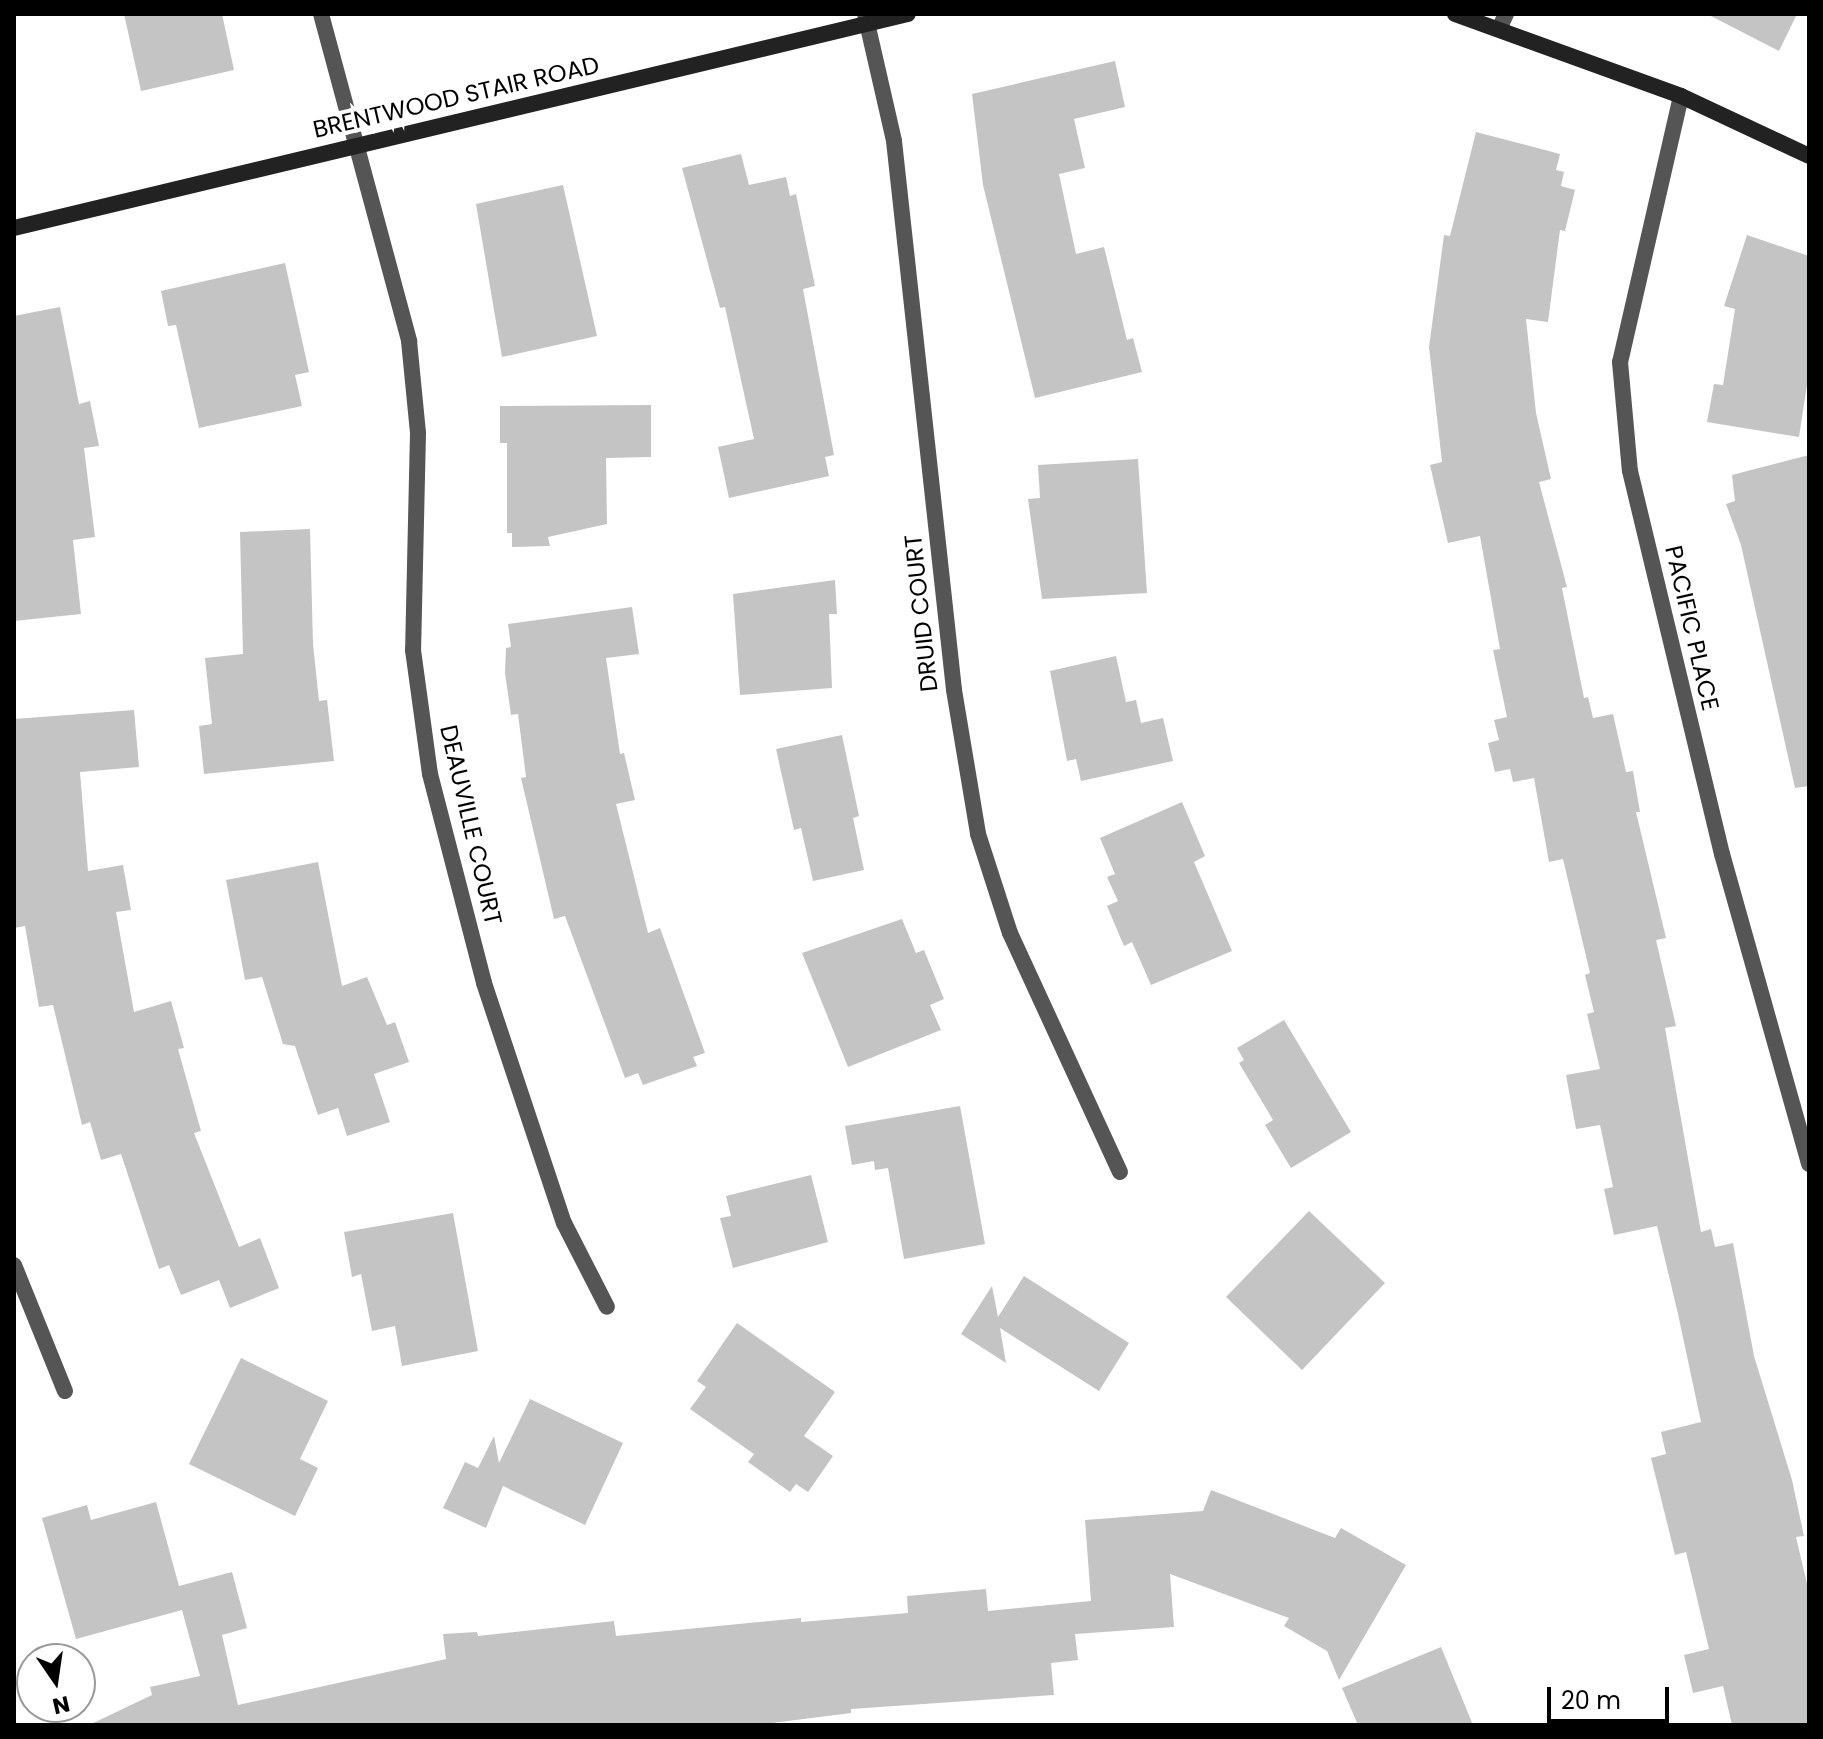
<!DOCTYPE html>
<style>
body{margin:0}
#map{position:relative;width:1823px;height:1739px;overflow:hidden;background:#fff;font-family:Poppins,sans-serif}
div>[style]{position:absolute}
[style*='--x']{left:calc(var(--x)*1px);top:calc(var(--y)*1px);width:calc(var(--w)*1px);rotate:calc(var(--a)*1deg)}
.building>*{inset:0;background:#c4c4c4}
.street>*{height:16px;margin:-8px;padding:0 8px;transform-origin:8px;border-radius:8px;background:#555}
.secondary>*{height:16px;margin:-8px;padding:0 8px;transform-origin:8px;border-radius:8px;background:#222}
span{translate:-50% -50%;white-space:nowrap;text-align:center;line-height:1.15;-webkit-text-stroke:8px #fff;paint-order:stroke}
.street-label{font-size:24px;color:#000}
.frame{position:absolute;inset:0;border:16px solid #000;pointer-events:none}
.north{position:absolute;left:16px;top:1643px;width:80px;height:80px;box-sizing:border-box;background:#fff;border:2px solid #999;border-radius:50%;rotate:167deg;font-size:22px;font-weight:700;line-height:32px;text-align:center;color:#000}
.north::after{content:'';display:block;margin:auto;width:28px;height:36px;background:#000;clip-path:polygon(50% 0,100% 100%,50% 72%,0 100%)}
.scale{position:absolute;left:1547px;top:1687px;width:122px;height:36px;box-sizing:border-box;border:4px solid #000;border-top:0;padding-left:10px;font-size:24px;line-height:28px;white-space:nowrap;color:#000;-webkit-text-stroke:6px #fff;paint-order:stroke}
</style>
<div id="map">
<div class="building">
<i style="clip-path:polygon(124px 14px,222px 14px,234px 70px,141px 91px)"></i>
<i style="clip-path:polygon(1707px 14px,1797px 14px,1779px 51px)"></i>
<i style="clip-path:polygon(1115px 61px,1125px 107px,1074px 119px,1085px 168px,1059px 174px,1076px 254px,1104px 247px,1127px 340px,1133px 338px,1142px 372px,1035px 398px,983px 185px,972px 94px)"></i>
<i style="clip-path:polygon(1476px 132px,1560px 154px,1556px 170px,1564px 172px,1561px 186px,1575px 190px,1565px 231px,1560px 230px,1548px 322px,1526px 319px,1536px 413px,1551px 479px,1539px 482px,1567px 587px,1562px 588px,1584px 698px,1588px 697px,1593px 718px,1613px 714px,1626px 772px,1633px 771px,1640px 812px,1636px 812px,1666px 938px,1656px 940px,1676px 1026px,1665px 1028px,1701px 1232px,1711px 1229px,1715px 1247px,1733px 1243px,1754px 1356px,1792px 1480px,1804px 1536px,1796px 1537px,1809px 1592px,1809px 1725px,1732px 1725px,1723px 1686px,1693px 1693px,1684px 1655px,1709px 1649px,1686px 1552px,1675px 1555px,1651px 1458px,1666px 1454px,1661px 1432px,1701px 1422px,1678px 1314px,1657px 1226px,1614px 1235px,1604px 1189px,1613px 1187px,1600px 1125px,1576px 1129px,1566px 1075px,1600px 1069px,1587px 1014px,1594px 1012px,1585px 975px,1590px 973px,1563px 859px,1549px 862px,1534px 778px,1513px 782px,1510px 769px,1495px 772px,1488px 743px,1499px 740px,1494px 720px,1507px 717px,1493px 650px,1500px 649px,1480px 536px,1448px 543px,1430px 465px,1442px 462px,1429px 347px,1444px 235px,1450px 236px)"></i>
<i style="clip-path:polygon(741px 154px,749px 185px,786px 177px,790px 196px,796px 194px,815px 286px,803px 289px,834px 455px,825px 457px,829px 476px,729px 498px,718px 447px,754px 439px,725px 307px,720px 308px,682px 168px)"></i>
<i style="clip-path:polygon(563px 185px,597px 336px,502px 357px,476px 204px)"></i>
<i style="clip-path:polygon(1747px 235px,1809px 256px,1809px 372px,1799px 437px,1707px 422px,1714px 384px,1723px 385px,1735px 309px,1724px 306px)"></i>
<i style="clip-path:polygon(285px 263px,309px 372px,295px 375px,302px 406px,199px 428px,176px 325px,168px 326px,161px 291px)"></i>
<i style="clip-path:polygon(60px 307px,79px 404px,90px 401px,99px 446px,84px 448px,95px 537px,73px 540px,81px 614px,14px 621px,14px 316px)"></i>
<i style="clip-path:polygon(651px 405px,651px 457px,606px 458px,607px 524px,548px 537px,550px 546px,512px 547px,512px 533px,507px 533px,507px 443px,500px 443px,500px 406px)"></i>
<i style="clip-path:polygon(1809px 455px,1809px 786px,1795px 788px,1741px 545px,1726px 504px,1735px 501px,1732px 475px)"></i>
<i style="clip-path:polygon(1138px 459px,1147px 593px,1042px 599px,1028px 499px,1040px 498px,1038px 465px)"></i>
<i style="clip-path:polygon(310px 529px,313px 644px,319px 701px,327px 700px,334px 761px,204px 774px,199px 726px,212px 724px,205px 658px,243px 654px,240px 532px)"></i>
<i style="clip-path:polygon(835px 580px,837px 614px,829px 614px,832px 688px,740px 695px,733px 594px)"></i>
<i style="clip-path:polygon(632px 607px,639px 654px,606px 658px,620px 754px,624px 753px,635px 800px,616px 804px,648px 933px,660px 928px,705px 1053px,693px 1057px,697px 1066px,643px 1085px,638px 1073px,625px 1078px,565px 916px,554px 919px,521px 778px,526px 777px,518px 714px,511px 715px,505px 673px,506px 648px,511px 647px,508px 624px)"></i>
<i style="clip-path:polygon(1116px 656px,1126px 702px,1136px 700px,1141px 723px,1163px 718px,1173px 761px,1081px 781px,1076px 759px,1067px 761px,1050px 671px)"></i>
<i style="clip-path:polygon(134px 710px,139px 767px,80px 772px,88px 871px,123px 865px,131px 910px,116px 912px,134px 1012px,171px 1001px,184px 1048px,178px 1049px,201px 1131px,194px 1133px,239px 1247px,260px 1238px,279px 1288px,230px 1308px,219px 1280px,181px 1295px,169px 1265px,159px 1269px,121px 1154px,101px 1160px,90px 1122px,82px 1125px,53px 1005px,39px 1007px,25px 926px,14px 928px,14px 719px)"></i>
<i style="clip-path:polygon(842px 735px,859px 816px,853px 818px,864px 870px,813px 881px,801px 828px,794px 830px,776px 749px)"></i>
<i style="clip-path:polygon(1182px 802px,1205px 856px,1194px 862px,1232px 951px,1151px 985px,1132px 942px,1124px 946px,1107px 906px,1118px 901px,1107px 877px,1115px 874px,1100px 838px)"></i>
<i style="clip-path:polygon(318px 862px,342px 986px,367px 977px,387px 1025px,395px 1022px,409px 1062px,374px 1074px,390px 1122px,347px 1136px,338px 1108px,318px 1115px,295px 1046px,283px 1044px,262px 977px,245px 980px,226px 880px)"></i>
<i style="clip-path:polygon(902px 919px,916px 953px,924px 950px,944px 999px,930px 1005px,941px 1030px,848px 1067px,802px 953px)"></i>
<i style="clip-path:polygon(1284px 1020px,1351px 1132px,1291px 1168px,1265px 1125px,1273px 1120px,1239px 1063px,1244px 1060px,1237px 1048px)"></i>
<i style="clip-path:polygon(960px 1106px,985px 1244px,904px 1259px,888px 1168px,875px 1170px,874px 1161px,852px 1165px,845px 1126px)"></i>
<i style="clip-path:polygon(811px 1175px,828px 1242px,733px 1268px,720px 1218px,731px 1216px,726px 1196px)"></i>
<i style="clip-path:polygon(1309px 1211px,1385px 1283px,1302px 1370px,1226px 1297px)"></i>
<i style="clip-path:polygon(453px 1213px,478px 1351px,402px 1366px,395px 1326px,372px 1331px,361px 1274px,352px 1277px,344px 1232px)"></i>
<i style="clip-path:polygon(1024px 1276px,1129px 1343px,1099px 1391px,1000px 1328px,1006px 1363px,961px 1334px,992px 1286px,998px 1317px)"></i>
<i style="clip-path:polygon(737px 1323px,835px 1392px,804px 1436px,833px 1456px,808px 1492px,796px 1484px,790px 1492px,748px 1462px,754px 1454px,690px 1409px,706px 1387px,697px 1381px)"></i>
<i style="clip-path:polygon(241px 1358px,328px 1401px,300px 1459px,318px 1468px,295px 1516px,189px 1464px)"></i>
<i style="clip-path:polygon(530px 1399px,623px 1443px,585px 1525px,503px 1486px,486px 1528px,443px 1508px,465px 1462px,478px 1468px,494px 1436px,499px 1463px)"></i>
<i style="clip-path:polygon(1211px 1490px,1335px 1538px,1341px 1528px,1406px 1565px,1339px 1680px,1327px 1651px,1284px 1626px,1289px 1618px,1170px 1574px,1174px 1627px,1075px 1634px,1078px 1660px,1051px 1663px,1054px 1695px,851px 1709px,851px 1713px,756px 1725px,89px 1725px,152px 1695px,150px 1687px,200px 1676px,182px 1610px,76px 1639px,42px 1518px,87px 1505px,91px 1520px,156px 1502px,179px 1586px,232px 1572px,247px 1628px,222px 1635px,238px 1705px,446px 1659px,443px 1634px,477px 1632px,478px 1636px,614px 1621px,616px 1636px,801px 1618px,801px 1622px,908px 1613px,907px 1596px,986px 1589px,988px 1611px,1091px 1601px,1085px 1520px,1203px 1511px)"></i>
<i style="clip-path:polygon(1441px 1647px,1473px 1725px,1358px 1725px,1342px 1688px)"></i>
</div>
<div class="street">
<i style="--x:321;--y:14;--w:339;--a:74.9"></i>
<i style="--x:409;--y:341;--w:92;--a:84.4"></i>
<i style="--x:418;--y:433;--w:217;--a:91.3"></i>
<i style="--x:413;--y:650;--w:125;--a:82.2"></i>
<i style="--x:430;--y:774;--w:216;--a:75.5"></i>
<i style="--x:484;--y:983;--w:253;--a:71.6"></i>
<i style="--x:564;--y:1223;--w:94;--a:62.9"></i>
<i style="--x:865;--y:14;--w:130;--a:77.1"></i>
<i style="--x:894;--y:141;--w:552;--a:83.76"></i>
<i style="--x:954;--y:690;--w:146;--a:80.5"></i>
<i style="--x:978;--y:834;--w:104;--a:72.1"></i>
<i style="--x:1010;--y:933;--w:263;--a:65.3"></i>
<i style="--x:1499;--y:29;--w:17;--a:-65"></i>
<i style="--x:1681;--y:96;--w:273;--a:102.9"></i>
<i style="--x:1620;--y:362;--w:109;--a:84.8"></i>
<i style="--x:1630;--y:471;--w:394;--a:76.5"></i>
<i style="--x:1722;--y:854;--w:322;--a:74.3"></i>
<i style="--x:14;--y:1265;--w:136;--a:68"></i>
</div>
<div class="secondary">
<i style="--x:1455;--y:14;--w:240;--a:19.9"></i>
<i style="--x:1681;--y:96;--w:141;--a:25.1"></i>
<i style="--x:14;--y:228;--w:919;--a:-13.46"></i>
</div>
<div class="street-label">
<span style="left:456px;top:97px;rotate:-13deg">BRENTWOOD STAIR ROAD</span>
<span style="left:921px;top:613px;rotate:-96deg">DRUID COURT</span>
<span style="left:1692px;top:628px;rotate:77deg">PACIFIC PLACE</span>
<span style="left:471px;top:825px;rotate:77deg">DEAUVILLE COURT</span>
</div>
<div class="frame"></div>
<div class="north">N</div>
<div class="scale">20 m</div>
</div>
